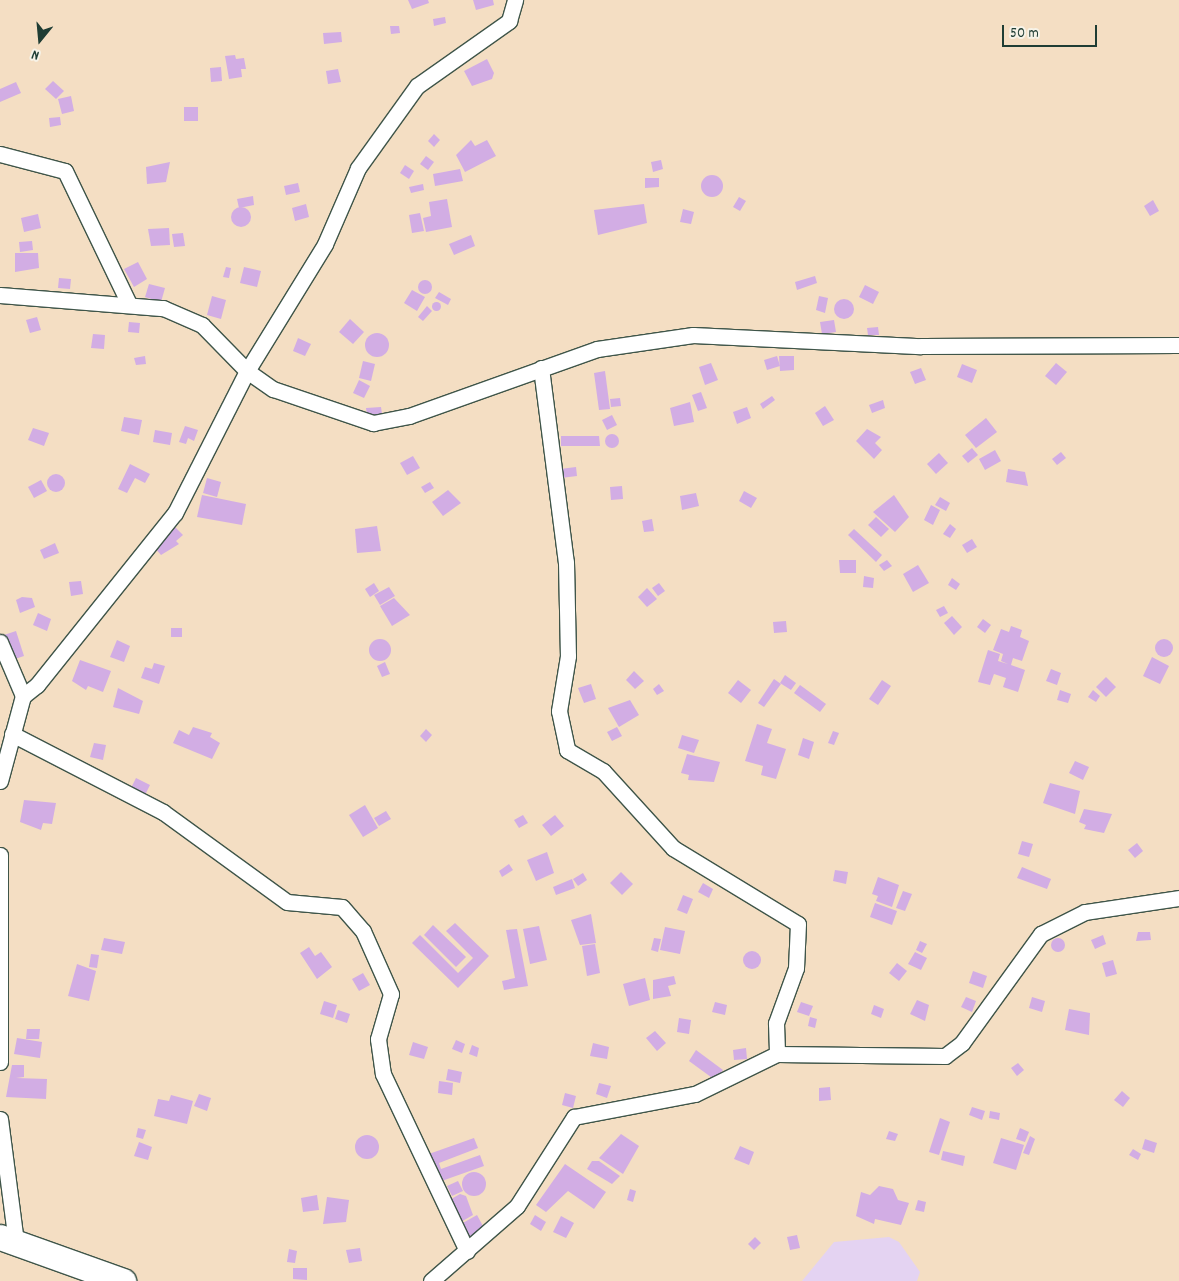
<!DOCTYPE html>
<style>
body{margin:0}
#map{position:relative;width:1179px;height:1281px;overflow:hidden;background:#f4dec3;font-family:Dekko,sans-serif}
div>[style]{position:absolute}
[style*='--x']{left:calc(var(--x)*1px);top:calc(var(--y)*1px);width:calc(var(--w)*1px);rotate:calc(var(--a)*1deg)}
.built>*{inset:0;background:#e4d3f2}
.building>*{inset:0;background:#d2ade4}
.round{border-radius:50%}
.roads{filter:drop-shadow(1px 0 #3f5549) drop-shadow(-1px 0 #3f5549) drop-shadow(0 1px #3f5549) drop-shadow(0 -1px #3f5549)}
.minor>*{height:15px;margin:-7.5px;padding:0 7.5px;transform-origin:7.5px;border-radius:7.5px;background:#fff}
.trunk>*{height:25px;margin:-12.5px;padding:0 12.5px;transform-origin:12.5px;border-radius:12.5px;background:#fff}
span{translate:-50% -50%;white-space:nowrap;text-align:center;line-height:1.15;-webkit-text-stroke:4.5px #f7f3e8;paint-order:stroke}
.north{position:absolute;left:15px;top:15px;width:50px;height:50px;-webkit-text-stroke:4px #f7f3e8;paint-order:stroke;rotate:197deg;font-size:14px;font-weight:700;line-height:20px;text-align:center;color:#1f3d34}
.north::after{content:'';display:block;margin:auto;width:18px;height:22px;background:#1f3d34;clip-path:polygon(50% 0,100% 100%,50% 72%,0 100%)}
.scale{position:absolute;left:1002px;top:25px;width:95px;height:22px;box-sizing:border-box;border:2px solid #1f3d34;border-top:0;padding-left:6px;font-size:15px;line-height:18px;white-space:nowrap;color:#1f3d34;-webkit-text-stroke:4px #f7f3e8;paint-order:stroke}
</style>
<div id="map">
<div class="built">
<i style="clip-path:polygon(889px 1237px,899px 1242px,920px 1272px,917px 1281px,802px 1281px,834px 1242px)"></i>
</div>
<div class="building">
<i style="clip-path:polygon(408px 0,428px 0,429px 3px,412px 9px)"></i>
<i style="clip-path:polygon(473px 0,493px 0,494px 5px,476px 10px)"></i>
<i style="clip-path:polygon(445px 17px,446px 23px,434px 26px,433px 19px)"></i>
<i style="clip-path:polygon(390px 26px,399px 26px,400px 33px,391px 34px)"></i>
<i style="clip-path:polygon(341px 32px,342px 42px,324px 44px,323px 33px)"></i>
<i style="clip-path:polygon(235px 55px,236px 59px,244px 58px,246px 69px,241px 69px,242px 77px,229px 79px,225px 56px)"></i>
<i style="clip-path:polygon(487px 59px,494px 73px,492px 79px,472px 86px,464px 71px)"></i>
<i style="clip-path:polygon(221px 67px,222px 81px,211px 82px,210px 68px)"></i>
<i style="clip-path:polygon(338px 69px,341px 82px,328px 84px,326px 71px)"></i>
<i style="clip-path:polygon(53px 81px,64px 91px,56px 99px,45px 89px)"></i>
<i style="clip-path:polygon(16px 82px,21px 93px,0 102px,0 89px)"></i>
<i style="clip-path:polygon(71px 96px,74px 111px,62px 114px,58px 99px)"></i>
<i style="clip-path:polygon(184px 107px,198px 107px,198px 121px,184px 121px)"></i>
<i style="clip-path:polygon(60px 117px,61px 125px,50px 127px,49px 118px)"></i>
<i style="clip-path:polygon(434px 134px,440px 140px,434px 147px,428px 141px)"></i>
<i style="clip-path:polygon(471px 140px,475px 146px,487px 140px,496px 156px,465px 172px,456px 155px)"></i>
<i style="clip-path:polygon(426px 156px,434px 162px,428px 170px,420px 164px)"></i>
<i style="clip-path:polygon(661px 160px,663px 169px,653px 172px,651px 162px)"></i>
<i style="clip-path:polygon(170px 162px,166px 182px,147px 184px,146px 167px)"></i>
<i style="clip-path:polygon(405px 165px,414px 171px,409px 179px,400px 173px)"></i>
<i style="clip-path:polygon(460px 169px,463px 181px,435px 186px,433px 174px)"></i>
<i class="round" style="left:701px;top:175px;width:22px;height:22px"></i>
<i style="clip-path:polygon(645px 178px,659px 178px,659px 187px,645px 188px)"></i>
<i style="clip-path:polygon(298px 183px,300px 192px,286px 195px,284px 186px)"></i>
<i style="clip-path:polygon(423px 184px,424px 190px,411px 193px,409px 187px)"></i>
<i style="clip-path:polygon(253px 196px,254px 205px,239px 208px,237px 199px)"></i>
<i style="clip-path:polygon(739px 197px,746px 201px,740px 211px,733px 207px)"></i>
<i style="clip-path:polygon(447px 199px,452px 227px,426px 232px,423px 218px,431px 216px,429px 202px)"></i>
<i style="clip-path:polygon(1153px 200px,1159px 211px,1150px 216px,1144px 206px)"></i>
<i style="clip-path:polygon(306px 204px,309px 217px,295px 221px,292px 208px)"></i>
<i style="clip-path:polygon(644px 204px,647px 223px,598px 235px,594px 210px)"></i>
<i class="round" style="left:231px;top:207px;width:20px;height:20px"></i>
<i style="clip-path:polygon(683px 209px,694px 212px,691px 224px,680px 222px)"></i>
<i style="clip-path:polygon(420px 213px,424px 231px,412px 233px,409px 215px)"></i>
<i style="clip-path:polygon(38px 214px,41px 228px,24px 232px,21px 218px)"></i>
<i style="clip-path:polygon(169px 228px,170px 245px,151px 246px,148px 229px)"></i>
<i style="clip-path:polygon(183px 233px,185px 246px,174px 247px,172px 234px)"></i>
<i style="clip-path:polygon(471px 235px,475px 246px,454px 255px,449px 244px)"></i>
<i style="clip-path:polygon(32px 241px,33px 250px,20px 252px,19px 242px)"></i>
<i style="clip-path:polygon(15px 253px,38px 253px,39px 268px,15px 272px)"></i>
<i style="clip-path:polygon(138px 262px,147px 279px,134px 287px,124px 269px)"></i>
<i style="clip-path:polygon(226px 267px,231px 268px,229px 278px,223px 277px)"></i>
<i style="clip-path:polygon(244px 267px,261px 271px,257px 287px,240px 283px)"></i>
<i style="clip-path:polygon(815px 276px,817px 283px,797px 290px,795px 282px)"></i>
<i style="clip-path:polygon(59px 278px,71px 279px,70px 289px,58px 288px)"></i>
<i class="round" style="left:418px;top:280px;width:14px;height:14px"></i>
<i style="clip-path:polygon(149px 284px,165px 288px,161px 302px,145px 297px)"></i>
<i style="clip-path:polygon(865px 285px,879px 292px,873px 304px,859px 297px)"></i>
<i style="clip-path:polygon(412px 290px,425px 297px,417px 311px,404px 303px)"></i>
<i style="clip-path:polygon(439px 292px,451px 299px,448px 305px,435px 298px)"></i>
<i style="clip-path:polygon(212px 296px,226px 300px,221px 319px,207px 315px)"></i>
<i style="clip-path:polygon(819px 296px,828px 298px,825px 313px,816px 310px)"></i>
<i class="round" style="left:834px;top:299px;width:20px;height:20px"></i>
<i class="round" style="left:431.5px;top:301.5px;width:9px;height:9px"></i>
<i style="clip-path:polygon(427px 306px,432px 311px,423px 321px,418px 317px)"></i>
<i style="clip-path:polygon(37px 317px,41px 330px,30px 333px,26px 320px)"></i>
<i style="clip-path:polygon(350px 319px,364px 332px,353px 344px,339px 332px)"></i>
<i style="clip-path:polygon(834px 320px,836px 332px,822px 334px,820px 322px)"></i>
<i style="clip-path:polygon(129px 322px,140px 323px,139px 333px,128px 332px)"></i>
<i style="clip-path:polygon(878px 327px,879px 335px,868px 335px,867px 328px)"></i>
<i class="round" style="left:365px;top:333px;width:24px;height:24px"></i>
<i style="clip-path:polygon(93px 334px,105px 335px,104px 349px,91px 348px)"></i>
<i style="clip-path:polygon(298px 338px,311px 344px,305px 356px,293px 351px)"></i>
<i style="clip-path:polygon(145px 356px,146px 364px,136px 365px,134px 358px)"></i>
<i style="clip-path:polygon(777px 356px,780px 366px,767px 370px,764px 360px)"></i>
<i style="clip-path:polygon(779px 356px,794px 356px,794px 370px,780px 371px)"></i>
<i style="clip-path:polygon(363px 361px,375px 364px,371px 381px,359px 378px)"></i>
<i style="clip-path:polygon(711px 363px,718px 380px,705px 385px,699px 367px)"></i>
<i style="clip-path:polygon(1056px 363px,1067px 372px,1056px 385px,1045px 376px)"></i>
<i style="clip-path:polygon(962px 364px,977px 370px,972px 383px,957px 377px)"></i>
<i style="clip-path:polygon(921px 368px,926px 380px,915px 384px,910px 372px)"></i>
<i style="clip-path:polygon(605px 371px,610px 409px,599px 410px,594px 373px)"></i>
<i style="clip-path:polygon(359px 380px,370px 386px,364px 398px,353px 393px)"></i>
<i style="clip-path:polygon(701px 392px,707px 408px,698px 411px,692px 395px)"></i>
<i style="clip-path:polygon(772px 396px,775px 400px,763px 409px,760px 404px)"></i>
<i style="clip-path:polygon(620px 398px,621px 406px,611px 407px,610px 399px)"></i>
<i style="clip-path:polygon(883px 400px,885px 408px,872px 413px,869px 405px)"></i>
<i style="clip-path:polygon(690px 402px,694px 422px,674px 426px,670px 408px)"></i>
<i style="clip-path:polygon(825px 406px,834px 420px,823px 426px,815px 413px)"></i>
<i style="clip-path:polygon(381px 407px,382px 414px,367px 415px,366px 408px)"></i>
<i style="clip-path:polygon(747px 407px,751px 418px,737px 424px,733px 412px)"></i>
<i style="clip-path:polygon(612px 415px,617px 425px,607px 430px,602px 420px)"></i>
<i style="clip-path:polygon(124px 417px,142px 420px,139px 435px,121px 431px)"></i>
<i style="clip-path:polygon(986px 418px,997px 432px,976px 448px,965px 435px)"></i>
<i style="clip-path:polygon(185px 426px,198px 430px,194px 441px,188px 438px,186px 444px,179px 442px)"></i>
<i style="clip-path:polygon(33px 428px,49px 433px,44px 446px,28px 440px)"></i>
<i style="clip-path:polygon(867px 429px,881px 437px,875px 443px,882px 450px,874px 459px,856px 441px)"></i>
<i style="clip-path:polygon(155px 430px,172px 433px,170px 445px,153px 442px)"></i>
<i class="round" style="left:605px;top:434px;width:14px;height:14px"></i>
<i style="clip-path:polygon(561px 436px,599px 436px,600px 446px,561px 446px)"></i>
<i style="clip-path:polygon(972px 448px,978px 455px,968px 463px,962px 456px)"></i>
<i style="clip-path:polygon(995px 450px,1001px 461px,985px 470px,979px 459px)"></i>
<i style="clip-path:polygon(1061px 452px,1066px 458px,1057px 465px,1052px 459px)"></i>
<i style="clip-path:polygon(939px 453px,948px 463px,936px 474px,927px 464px)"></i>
<i style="clip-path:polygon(413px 456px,420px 468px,407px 475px,400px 463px)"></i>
<i style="clip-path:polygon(130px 464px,150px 474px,145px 483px,135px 478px,127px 493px,118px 489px)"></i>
<i style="clip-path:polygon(576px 467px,577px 476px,561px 478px,560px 469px)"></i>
<i style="clip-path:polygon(1008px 469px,1025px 472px,1028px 486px,1006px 482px)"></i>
<i class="round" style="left:47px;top:474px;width:18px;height:18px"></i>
<i style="clip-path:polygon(207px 478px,221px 482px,217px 497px,203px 493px)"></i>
<i style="clip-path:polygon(41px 480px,47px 491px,34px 498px,28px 487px)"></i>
<i style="clip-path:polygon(430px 482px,434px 488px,425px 493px,421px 487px)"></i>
<i style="clip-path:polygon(622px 486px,623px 499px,611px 500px,610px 487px)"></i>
<i style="clip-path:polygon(448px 490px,461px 503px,443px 516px,432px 502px)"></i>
<i style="clip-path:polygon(744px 491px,757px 498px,751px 508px,739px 501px)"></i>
<i style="clip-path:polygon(696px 493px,699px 506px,682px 510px,680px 496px)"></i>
<i style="clip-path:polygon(202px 495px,246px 504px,242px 525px,197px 517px)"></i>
<i style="clip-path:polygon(894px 495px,909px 517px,895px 532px,873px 512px)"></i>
<i style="clip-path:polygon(940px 497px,950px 503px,946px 511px,935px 505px)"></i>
<i style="clip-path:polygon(931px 505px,940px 510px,933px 525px,924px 520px)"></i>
<i style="clip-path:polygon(876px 517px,889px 529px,881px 537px,868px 525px)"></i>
<i style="clip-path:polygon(652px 519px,654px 531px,644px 532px,642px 521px)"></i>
<i style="clip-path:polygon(950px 524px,956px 529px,950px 538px,943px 534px)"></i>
<i style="clip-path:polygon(377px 526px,381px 551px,357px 553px,355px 529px)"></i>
<i style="clip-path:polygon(175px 527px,183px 535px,176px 541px,179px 544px,161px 555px,154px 547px)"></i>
<i style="clip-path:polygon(854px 529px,882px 555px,876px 562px,848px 535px)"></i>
<i style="clip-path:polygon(972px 539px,977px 547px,967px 553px,962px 545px)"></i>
<i style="clip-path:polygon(55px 543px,59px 553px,44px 559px,40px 550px)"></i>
<i style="clip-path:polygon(839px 560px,856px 560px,856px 573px,840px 573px)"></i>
<i style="clip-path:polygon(887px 560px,892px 566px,884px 571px,879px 565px)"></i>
<i style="clip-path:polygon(918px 565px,929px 583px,913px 592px,903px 574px)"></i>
<i style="clip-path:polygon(864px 576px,874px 578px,873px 588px,863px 587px)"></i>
<i style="clip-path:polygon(952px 578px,960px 584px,956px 590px,948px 585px)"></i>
<i style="clip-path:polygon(81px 581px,83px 594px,71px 596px,69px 582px)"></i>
<i style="clip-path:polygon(374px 583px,379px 591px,370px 597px,365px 589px)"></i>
<i style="clip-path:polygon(659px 583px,665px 591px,658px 596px,652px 588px)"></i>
<i style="clip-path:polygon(389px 587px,395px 596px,380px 605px,374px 595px)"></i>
<i style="clip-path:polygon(647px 588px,657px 599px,647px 607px,638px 597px)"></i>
<i style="clip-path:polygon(22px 597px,32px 598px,35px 607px,20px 613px,16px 600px)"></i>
<i style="clip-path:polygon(394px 598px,410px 615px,392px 626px,380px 606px)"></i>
<i style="clip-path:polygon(944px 606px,948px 613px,940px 617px,936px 610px)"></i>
<i style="clip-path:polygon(38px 613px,51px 619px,47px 631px,33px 625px)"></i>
<i style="clip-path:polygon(952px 616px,962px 627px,954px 635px,944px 623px)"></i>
<i style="clip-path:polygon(983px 619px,991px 625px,985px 633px,977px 627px)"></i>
<i style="clip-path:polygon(786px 621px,787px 632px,774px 633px,773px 622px)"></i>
<i style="clip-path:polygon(1011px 626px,1022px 630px,1020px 637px,1029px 641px,1022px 661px,1013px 658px,1011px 665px,1025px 670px,1018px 692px,1003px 687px,1006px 678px,994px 674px,990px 685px,978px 682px,988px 650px,1000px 654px,998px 661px,1008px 664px,1001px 661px,1003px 654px,993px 650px,1001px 629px,1009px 632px)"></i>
<i style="clip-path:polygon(171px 628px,182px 628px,182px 637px,171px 637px)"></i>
<i style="clip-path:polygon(16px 631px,24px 656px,15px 659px,4px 635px)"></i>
<i class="round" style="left:369px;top:639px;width:22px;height:22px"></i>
<i class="round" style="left:1155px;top:639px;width:18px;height:18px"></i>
<i style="clip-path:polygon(117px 640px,130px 646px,124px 662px,110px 657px)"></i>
<i style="clip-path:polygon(1152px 657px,1169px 666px,1160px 684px,1143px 676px)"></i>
<i style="clip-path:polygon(80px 660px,111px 671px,103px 692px,88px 686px,86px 690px,72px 681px)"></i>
<i style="clip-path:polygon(385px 662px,390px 674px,382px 677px,377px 666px)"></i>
<i style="clip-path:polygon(154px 663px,165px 666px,159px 684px,141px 678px,145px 667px,152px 669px)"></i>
<i style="clip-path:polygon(1051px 669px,1061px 673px,1057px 685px,1046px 681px)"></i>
<i style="clip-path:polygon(634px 671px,644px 681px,635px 689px,626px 680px)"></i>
<i style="clip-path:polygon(785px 675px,796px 683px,791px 690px,780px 683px)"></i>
<i style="clip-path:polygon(1106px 677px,1116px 687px,1106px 697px,1096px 687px)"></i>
<i style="clip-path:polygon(774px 679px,781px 684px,764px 707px,758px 703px)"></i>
<i style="clip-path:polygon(738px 680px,751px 690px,741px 703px,728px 693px)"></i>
<i style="clip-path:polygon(882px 680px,891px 686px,878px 705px,869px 699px)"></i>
<i style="clip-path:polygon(591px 684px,596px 699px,584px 703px,578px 688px)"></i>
<i style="clip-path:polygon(659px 684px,664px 691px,657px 695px,653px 689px)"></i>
<i style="clip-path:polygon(800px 685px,826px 704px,820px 712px,794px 693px)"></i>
<i style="clip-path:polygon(118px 688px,143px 701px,139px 714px,113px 707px)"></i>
<i style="clip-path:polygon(1060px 690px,1071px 694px,1068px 703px,1057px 700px)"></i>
<i style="clip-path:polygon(1093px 690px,1100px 696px,1096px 702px,1088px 697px)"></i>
<i style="clip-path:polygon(630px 700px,639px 715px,619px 727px,608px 708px)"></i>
<i style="clip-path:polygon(757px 724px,772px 729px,767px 743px,786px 749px,776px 779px,761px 775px,763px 766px,745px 761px)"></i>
<i style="clip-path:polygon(193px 727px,212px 733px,210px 737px,220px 743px,212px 759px,173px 743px,179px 730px,189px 735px)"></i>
<i style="clip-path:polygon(617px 727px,622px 736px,612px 741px,607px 732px)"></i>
<i style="clip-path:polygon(426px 729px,432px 735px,426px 742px,420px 736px)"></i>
<i style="clip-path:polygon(833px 731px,839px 733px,834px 745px,828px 743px)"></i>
<i style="clip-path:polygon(682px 735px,699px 740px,694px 753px,678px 748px)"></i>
<i style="clip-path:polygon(803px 738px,814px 742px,809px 759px,798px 755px)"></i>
<i style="clip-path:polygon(94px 743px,106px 745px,103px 760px,90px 757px)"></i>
<i style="clip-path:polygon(687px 754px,720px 762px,714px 782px,688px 780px,689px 775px,681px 773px)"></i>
<i style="clip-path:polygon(1075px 761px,1089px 767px,1083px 780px,1069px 773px)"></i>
<i style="clip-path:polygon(136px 778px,150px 785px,145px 795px,131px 788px)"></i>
<i style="clip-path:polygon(1050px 783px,1080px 791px,1075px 814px,1043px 803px)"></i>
<i style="clip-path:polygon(24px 800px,56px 803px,52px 824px,43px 823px,41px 830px,20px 822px)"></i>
<i style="clip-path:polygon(365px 805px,378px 828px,363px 837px,349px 815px)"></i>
<i style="clip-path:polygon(1084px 809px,1112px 814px,1104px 833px,1084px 829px,1086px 825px,1079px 822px)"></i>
<i style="clip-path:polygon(386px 811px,391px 819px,379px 826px,374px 818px)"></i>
<i style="clip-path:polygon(523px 815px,528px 823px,519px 828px,514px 820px)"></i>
<i style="clip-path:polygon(555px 815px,564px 826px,551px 836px,542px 825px)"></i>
<i style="clip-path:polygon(1022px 841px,1033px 844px,1029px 857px,1018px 854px)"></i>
<i style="clip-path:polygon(1137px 843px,1143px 851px,1135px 858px,1128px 850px)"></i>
<i style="clip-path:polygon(547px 852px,554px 873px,536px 881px,527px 860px)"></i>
<i style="clip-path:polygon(509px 864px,513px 870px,502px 877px,499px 871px)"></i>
<i style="clip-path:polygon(1022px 867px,1051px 879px,1047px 889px,1017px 878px)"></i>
<i style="clip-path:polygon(835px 870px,848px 872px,846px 884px,833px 881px)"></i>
<i style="clip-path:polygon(621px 872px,633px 884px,622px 895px,610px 883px)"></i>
<i style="clip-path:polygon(583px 873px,587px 880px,578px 886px,573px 879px)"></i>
<i style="clip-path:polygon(878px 877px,899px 885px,892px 907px,876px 901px,878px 896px,872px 894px)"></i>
<i style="clip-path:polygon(572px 879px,575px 888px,556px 895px,553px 887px)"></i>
<i style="clip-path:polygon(703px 883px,713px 889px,709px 898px,698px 892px)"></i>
<i style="clip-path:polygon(903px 891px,912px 894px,905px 911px,896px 908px)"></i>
<i style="clip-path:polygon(683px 895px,693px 899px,687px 914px,677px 910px)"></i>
<i style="clip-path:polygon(875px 903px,897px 911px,892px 925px,870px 917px)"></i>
<i style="clip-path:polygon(591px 914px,596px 943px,580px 945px,571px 920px)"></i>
<i style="clip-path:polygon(455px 923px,489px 956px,458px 988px,412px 943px,420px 935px,458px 973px,473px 958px,446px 931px)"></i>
<i style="clip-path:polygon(433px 925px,466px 957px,456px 967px,424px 935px)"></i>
<i style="clip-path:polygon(539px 926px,547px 960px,530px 964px,523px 929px)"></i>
<i style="clip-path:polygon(665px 927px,685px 931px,680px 954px,660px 950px)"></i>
<i style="clip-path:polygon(517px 929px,528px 986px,504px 990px,502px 981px,515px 978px,506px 930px)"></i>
<i style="clip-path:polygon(1138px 932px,1150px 932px,1151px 940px,1136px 941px)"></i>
<i style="clip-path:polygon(1103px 935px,1106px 944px,1095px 949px,1091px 940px)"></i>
<i style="clip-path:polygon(104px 938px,125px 942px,122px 954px,101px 950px)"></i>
<i style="clip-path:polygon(654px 938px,661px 939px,658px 952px,651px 950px)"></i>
<i class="round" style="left:1051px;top:938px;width:14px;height:14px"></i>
<i style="clip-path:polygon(920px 941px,927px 944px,922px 953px,916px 950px)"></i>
<i style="clip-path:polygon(595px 944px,600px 973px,587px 976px,582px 946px)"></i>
<i style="clip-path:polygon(309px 947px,315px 956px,321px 952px,332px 967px,317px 979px,300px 953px)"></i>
<i class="round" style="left:743px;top:951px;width:18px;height:18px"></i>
<i style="clip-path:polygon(915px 952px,927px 958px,921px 970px,908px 964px)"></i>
<i style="clip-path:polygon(91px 954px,99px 955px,97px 968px,89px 967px)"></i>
<i style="clip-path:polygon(1113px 960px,1117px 974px,1106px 977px,1102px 963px)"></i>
<i style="clip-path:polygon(897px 963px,907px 971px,899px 981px,889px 973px)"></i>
<i style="clip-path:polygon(77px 964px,96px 971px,89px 1001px,68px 996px)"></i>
<i style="clip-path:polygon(973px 971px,987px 976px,983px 988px,969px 983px)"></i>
<i style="clip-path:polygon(363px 973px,370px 985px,359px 991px,352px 979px)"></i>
<i style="clip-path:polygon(674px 976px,676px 984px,668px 986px,671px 996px,653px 999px,653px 980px)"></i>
<i style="clip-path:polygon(645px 978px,650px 1000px,629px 1006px,623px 984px)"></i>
<i style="clip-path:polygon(966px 997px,976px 1001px,972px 1012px,961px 1007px)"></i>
<i style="clip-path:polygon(1032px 997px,1045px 1001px,1042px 1012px,1029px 1008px)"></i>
<i style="clip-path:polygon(917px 1000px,929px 1005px,925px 1021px,910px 1014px)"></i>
<i style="clip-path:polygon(324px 1001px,337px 1005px,333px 1018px,320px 1014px)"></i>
<i style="clip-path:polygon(715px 1002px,727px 1005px,725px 1015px,712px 1012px)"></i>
<i style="clip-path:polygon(801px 1002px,813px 1006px,809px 1016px,797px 1012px)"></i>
<i style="clip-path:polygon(874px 1005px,884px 1009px,881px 1018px,871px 1014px)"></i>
<i style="clip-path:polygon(1069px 1009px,1090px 1013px,1089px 1035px,1065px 1030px)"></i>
<i style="clip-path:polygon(338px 1010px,350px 1014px,347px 1023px,335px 1019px)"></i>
<i style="clip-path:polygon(810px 1017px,817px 1019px,815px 1028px,808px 1026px)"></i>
<i style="clip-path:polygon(679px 1018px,691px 1020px,689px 1034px,677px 1032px)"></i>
<i style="clip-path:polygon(27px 1029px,40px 1029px,39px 1039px,26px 1039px)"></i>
<i style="clip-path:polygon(655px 1031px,666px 1043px,657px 1051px,646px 1038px)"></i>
<i style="clip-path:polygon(17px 1038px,42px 1042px,40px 1058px,14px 1054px)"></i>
<i style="clip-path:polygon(456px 1040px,465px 1044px,462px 1053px,452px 1049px)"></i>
<i style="clip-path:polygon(413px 1042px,428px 1047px,424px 1059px,409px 1055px)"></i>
<i style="clip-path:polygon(593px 1043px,609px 1047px,607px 1059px,590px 1056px)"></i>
<i style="clip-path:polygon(472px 1045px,479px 1048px,477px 1057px,469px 1054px)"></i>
<i style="clip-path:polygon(746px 1048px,747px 1059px,734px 1060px,733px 1050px)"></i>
<i style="clip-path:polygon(696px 1050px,723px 1070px,715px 1080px,689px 1061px)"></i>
<i style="clip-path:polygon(1018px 1063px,1024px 1070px,1017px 1076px,1011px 1068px)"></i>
<i style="clip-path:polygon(12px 1065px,24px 1065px,24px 1077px,16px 1078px,47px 1079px,46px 1099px,6px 1097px)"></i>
<i style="clip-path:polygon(448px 1069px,462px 1072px,460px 1083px,446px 1080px)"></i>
<i style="clip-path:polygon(439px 1081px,453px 1083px,452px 1095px,438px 1093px)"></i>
<i style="clip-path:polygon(599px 1083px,611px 1086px,607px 1098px,596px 1094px)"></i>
<i style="clip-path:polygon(830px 1087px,831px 1100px,819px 1101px,819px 1088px)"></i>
<i style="clip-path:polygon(1122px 1091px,1130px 1098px,1123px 1107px,1114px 1100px)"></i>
<i style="clip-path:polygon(565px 1093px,576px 1096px,573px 1108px,562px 1105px)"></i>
<i style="clip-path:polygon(199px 1094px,211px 1098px,207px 1111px,194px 1106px)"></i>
<i style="clip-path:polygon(171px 1095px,193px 1101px,187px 1124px,154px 1116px,158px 1099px,169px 1101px)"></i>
<i style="clip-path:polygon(972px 1107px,985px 1111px,982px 1120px,969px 1115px)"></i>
<i style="clip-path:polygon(990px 1111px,1000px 1113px,999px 1120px,989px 1118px)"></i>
<i style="clip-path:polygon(940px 1118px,950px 1122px,939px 1155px,929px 1152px)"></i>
<i style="clip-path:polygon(138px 1128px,146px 1130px,143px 1139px,136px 1137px)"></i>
<i style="clip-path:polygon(1020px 1128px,1029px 1132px,1025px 1142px,1016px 1139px)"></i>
<i style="clip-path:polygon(889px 1131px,898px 1134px,895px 1141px,886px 1139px)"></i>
<i style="clip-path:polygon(621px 1134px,639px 1146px,623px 1174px,599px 1158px)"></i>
<i class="round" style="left:355px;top:1135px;width:24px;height:24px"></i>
<i style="clip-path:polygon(1030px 1136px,1035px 1139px,1029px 1155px,1023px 1153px)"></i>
<i style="clip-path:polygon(474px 1138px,478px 1148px,439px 1163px,441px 1169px,480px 1155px,484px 1166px,436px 1183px,426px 1155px)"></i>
<i style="clip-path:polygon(1001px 1138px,1024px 1145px,1016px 1170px,993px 1163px)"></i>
<i style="clip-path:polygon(1145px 1139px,1157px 1143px,1154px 1153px,1142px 1149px)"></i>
<i style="clip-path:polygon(139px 1142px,152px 1147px,148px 1160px,134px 1156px)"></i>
<i style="clip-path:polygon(740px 1146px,754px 1152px,749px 1165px,734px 1159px)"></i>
<i style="clip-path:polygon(1133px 1149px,1141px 1154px,1138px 1160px,1129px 1155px)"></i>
<i style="clip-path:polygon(943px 1151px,965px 1156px,963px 1166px,941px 1160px)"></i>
<i style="clip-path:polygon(592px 1161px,599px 1161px,620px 1176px,612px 1184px,587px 1169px)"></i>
<i style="clip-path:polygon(565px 1164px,606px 1192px,594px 1209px,568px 1191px,546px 1212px,536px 1205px)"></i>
<i class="round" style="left:462px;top:1172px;width:24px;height:24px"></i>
<i style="clip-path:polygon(458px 1181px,463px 1191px,452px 1196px,447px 1186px)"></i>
<i style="clip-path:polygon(879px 1186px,893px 1189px,898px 1200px,909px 1203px,901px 1225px,875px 1219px,874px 1224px,856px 1216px,861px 1192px,870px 1195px)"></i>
<i style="clip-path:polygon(630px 1189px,636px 1191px,633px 1202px,627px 1200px)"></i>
<i style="clip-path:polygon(460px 1194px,466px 1196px,473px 1215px,459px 1223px,446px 1202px)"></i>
<i style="clip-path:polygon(317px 1195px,319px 1210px,303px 1212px,301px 1198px)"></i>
<i style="clip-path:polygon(327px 1197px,349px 1200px,346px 1222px,323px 1224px)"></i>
<i style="clip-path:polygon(918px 1200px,926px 1202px,924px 1212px,915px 1210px)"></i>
<i style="clip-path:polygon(477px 1215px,485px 1230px,469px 1239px,461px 1224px)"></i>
<i style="clip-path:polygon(535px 1215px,546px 1222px,541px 1231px,530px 1224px)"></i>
<i style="clip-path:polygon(561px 1216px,574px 1223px,566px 1238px,553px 1232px)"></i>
<i style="clip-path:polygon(797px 1235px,800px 1248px,790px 1250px,787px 1237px)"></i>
<i style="clip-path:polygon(755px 1237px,761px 1243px,754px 1250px,748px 1244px)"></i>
<i style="clip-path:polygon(360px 1248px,362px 1261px,349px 1263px,346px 1250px)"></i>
<i style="clip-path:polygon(289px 1249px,297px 1251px,295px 1263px,287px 1262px)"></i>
<i style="clip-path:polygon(293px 1268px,307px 1268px,307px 1280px,293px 1279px)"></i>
</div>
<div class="roads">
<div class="minor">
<i style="--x:0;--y:154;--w:67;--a:14.7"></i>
<i style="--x:65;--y:171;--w:148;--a:64.3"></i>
<i style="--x:0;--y:295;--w:164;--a:4.6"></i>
<i style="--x:163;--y:308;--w:43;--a:23.6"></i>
<i style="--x:202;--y:325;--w:64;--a:45.6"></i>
<i style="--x:247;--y:371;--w:32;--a:35"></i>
<i style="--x:273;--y:389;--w:106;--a:18.8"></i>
<i style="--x:373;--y:423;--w:37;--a:-11"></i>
<i style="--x:409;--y:416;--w:200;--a:-19.6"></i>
<i style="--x:597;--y:349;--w:97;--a:-8.3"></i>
<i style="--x:693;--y:335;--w:228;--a:2.8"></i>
<i style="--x:921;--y:346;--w:258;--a:-0.2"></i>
<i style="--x:541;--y:368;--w:196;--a:82.7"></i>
<i style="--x:566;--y:562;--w:94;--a:88.8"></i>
<i style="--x:568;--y:656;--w:56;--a:99.3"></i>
<i style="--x:559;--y:711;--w:40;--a:78"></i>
<i style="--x:567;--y:750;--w:42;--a:30.3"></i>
<i style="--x:603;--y:771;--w:104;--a:47.7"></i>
<i style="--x:673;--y:848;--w:146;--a:31.3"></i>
<i style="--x:798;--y:924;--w:44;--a:92.6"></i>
<i style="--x:796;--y:968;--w:59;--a:110"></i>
<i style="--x:776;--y:1023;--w:31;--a:88"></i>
<i style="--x:0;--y:642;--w:59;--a:66.9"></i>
<i style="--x:12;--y:734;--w:170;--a:27.3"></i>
<i style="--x:163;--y:812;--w:153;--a:36"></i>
<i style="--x:287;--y:902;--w:55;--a:5.2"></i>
<i style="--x:342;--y:907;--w:32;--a:49"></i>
<i style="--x:363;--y:931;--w:69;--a:66"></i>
<i style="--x:391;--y:994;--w:47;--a:106.1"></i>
<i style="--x:378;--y:1039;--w:35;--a:82"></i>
<i style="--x:383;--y:1074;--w:196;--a:64.6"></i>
<i style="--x:0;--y:781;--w:88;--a:-74.9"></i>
<i style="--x:23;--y:696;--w:18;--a:-38"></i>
<i style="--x:37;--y:685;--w:221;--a:-51.3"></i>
<i style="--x:175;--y:513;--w:159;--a:-63.1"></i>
<i style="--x:247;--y:371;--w:149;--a:-58.4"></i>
<i style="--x:325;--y:244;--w:83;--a:-66.5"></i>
<i style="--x:358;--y:168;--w:101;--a:-54.3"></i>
<i style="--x:417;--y:86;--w:113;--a:-35.2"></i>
<i style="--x:509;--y:21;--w:22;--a:-74"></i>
<i style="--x:0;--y:855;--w:207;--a:90"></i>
<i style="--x:0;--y:1119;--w:125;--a:82.6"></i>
<i style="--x:431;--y:1281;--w:114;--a:-41.1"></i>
<i style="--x:517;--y:1206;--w:106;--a:-57.4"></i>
<i style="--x:574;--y:1117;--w:123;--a:-10.8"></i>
<i style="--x:695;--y:1094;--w:91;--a:-26"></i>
<i style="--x:777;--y:1054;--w:168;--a:0.7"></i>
<i style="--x:945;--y:1056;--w:21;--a:-37"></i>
<i style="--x:962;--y:1043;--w:135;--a:-54.1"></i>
<i style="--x:1041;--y:934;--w:49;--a:-26.6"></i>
<i style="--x:1085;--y:912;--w:95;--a:-8.5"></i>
</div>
<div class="trunk">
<i style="--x:0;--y:1237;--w:131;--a:19.7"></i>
</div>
</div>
<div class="north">N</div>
<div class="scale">50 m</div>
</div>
